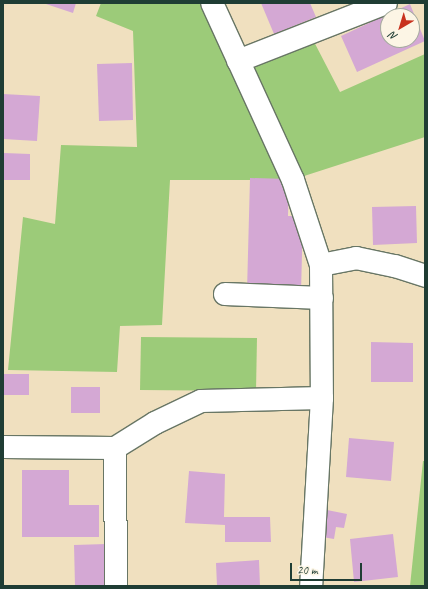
<!DOCTYPE html>
<style>
body{margin:0}
#map{position:relative;width:428px;height:589px;overflow:hidden;background:#f0e0bf;font-family:Caveat,sans-serif}
div>[style]{position:absolute}
[style*='--x']{left:calc(var(--x)*1px);top:calc(var(--y)*1px);width:calc(var(--w)*1px);rotate:calc(var(--a)*1deg)}
.green>*{inset:0;background:#9ccb79}
.building>*{inset:0;background:#d4a8d4}
.roads{filter:drop-shadow(1px 0 #687665) drop-shadow(-1px 0 #687665) drop-shadow(0 1px #687665) drop-shadow(0 -1px #687665)}
.minor>*{height:22px;margin:-11px;padding:0 11px;transform-origin:11px;border-radius:11px;background:#fff}
span{translate:-50% -50%;white-space:nowrap;text-align:center;line-height:1.15;-webkit-text-stroke:4px #fcf5e5;paint-order:stroke}
.frame{position:absolute;inset:0;border:4px solid #1f3d34;pointer-events:none}
.north{position:absolute;left:380px;top:8px;width:40px;height:40px;box-sizing:border-box;background:#fcf5e5;border:1px solid #a4ab9e;border-radius:50%;rotate:218deg;font-size:11px;font-weight:700;line-height:16px;text-align:center;color:#1f3d34}
.north::after{content:'';display:block;margin:auto;width:14px;height:18px;background:#c8321e;clip-path:polygon(50% 0,100% 100%,50% 72%,0 100%)}
.scale{position:absolute;left:290px;top:563px;width:72px;height:18px;box-sizing:border-box;border:2px solid #1f3d34;border-top:0;padding-left:5px;font-size:12px;line-height:14px;white-space:nowrap;color:#1f3d34;-webkit-text-stroke:3px #fcf5e5;paint-order:stroke}
</style>
<div id="map">
<div class="green">
<i style="clip-path:polygon(101px 3px,212px 3px,293px 180px,170px 180px,162px 325px,120px 326px,117px 372px,8px 370px,23px 217px,55px 224px,61px 145px,137px 147px,133px 31px,96px 16px)"></i>
<i style="clip-path:polygon(311px 36px,340px 92px,425px 54px,425px 137px,301px 177px,252px 63px)"></i>
<i style="clip-path:polygon(141px 337px,257px 338px,256px 391px,140px 390px)"></i>
<i style="clip-path:polygon(423px 461px,425px 461px,425px 586px,410px 586px)"></i>
</div>
<div class="building">
<i style="clip-path:polygon(43px 3px,76px 3px,73px 13px)"></i>
<i style="clip-path:polygon(261px 3px,310px 3px,316px 17px,274px 34px)"></i>
<i style="clip-path:polygon(evenodd,410px 4px,425px 41px,357px 72px,341px 36px,410px 4px,388px 16px,412px 16px,412px 40px,388px 40px,388px 16px)"></i>
<i style="clip-path:polygon(132px 63px,133px 120px,99px 121px,97px 64px)"></i>
<i style="clip-path:polygon(3px 94px,40px 96px,37px 141px,3px 139px)"></i>
<i style="clip-path:polygon(4px 153px,30px 154px,30px 180px,4px 180px)"></i>
<i style="clip-path:polygon(250px 178px,289px 179px,288px 216px,303px 216px,301px 292px,247px 291px)"></i>
<i style="clip-path:polygon(416px 206px,417px 243px,373px 245px,372px 207px)"></i>
<i style="clip-path:polygon(371px 342px,413px 343px,413px 382px,371px 382px)"></i>
<i style="clip-path:polygon(3px 374px,29px 374px,29px 395px,3px 395px)"></i>
<i style="clip-path:polygon(71px 387px,100px 387px,100px 413px,71px 413px)"></i>
<i style="clip-path:polygon(349px 438px,394px 442px,391px 481px,346px 477px)"></i>
<i style="clip-path:polygon(22px 470px,69px 470px,69px 505px,99px 505px,99px 537px,22px 537px)"></i>
<i style="clip-path:polygon(189px 471px,225px 474px,224px 517px,270px 517px,271px 542px,225px 542px,225px 525px,185px 523px)"></i>
<i style="clip-path:polygon(327px 510px,347px 514px,344px 528px,336px 527px,334px 539px,322px 537px)"></i>
<i style="clip-path:polygon(393px 534px,398px 577px,354px 582px,350px 539px)"></i>
<i style="clip-path:polygon(106px 544px,107px 586px,75px 586px,74px 545px)"></i>
<i style="clip-path:polygon(259px 560px,260px 586px,217px 586px,216px 563px)"></i>
</div>
<div class="roads">
<div class="minor">
<i style="--x:212;--y:3;--w:195;--a:65.4"></i>
<i style="--x:293;--y:180;--w:89;--a:71.8"></i>
<i style="--x:321;--y:265;--w:133;--a:89.6"></i>
<i style="--x:322;--y:398;--w:188;--a:93.3"></i>
<i style="--x:238;--y:61;--w:159;--a:-21.4"></i>
<i style="--x:321;--y:265;--w:36;--a:-11"></i>
<i style="--x:356;--y:258;--w:40;--a:12"></i>
<i style="--x:395;--y:266;--w:32;--a:18"></i>
<i style="--x:225;--y:294;--w:97;--a:2.4"></i>
<i style="--x:3;--y:447;--w:112;--a:0.5"></i>
<i style="--x:115;--y:448;--w:47;--a:-32"></i>
<i style="--x:155;--y:423;--w:51;--a:-25.6"></i>
<i style="--x:201;--y:401;--w:121;--a:-1.4"></i>
<i style="--x:115;--y:448;--w:138;--a:89.6"></i>
</div>
</div>
<div class="frame"></div>
<div class="north">N</div>
<div class="scale">20 m</div>
</div>
